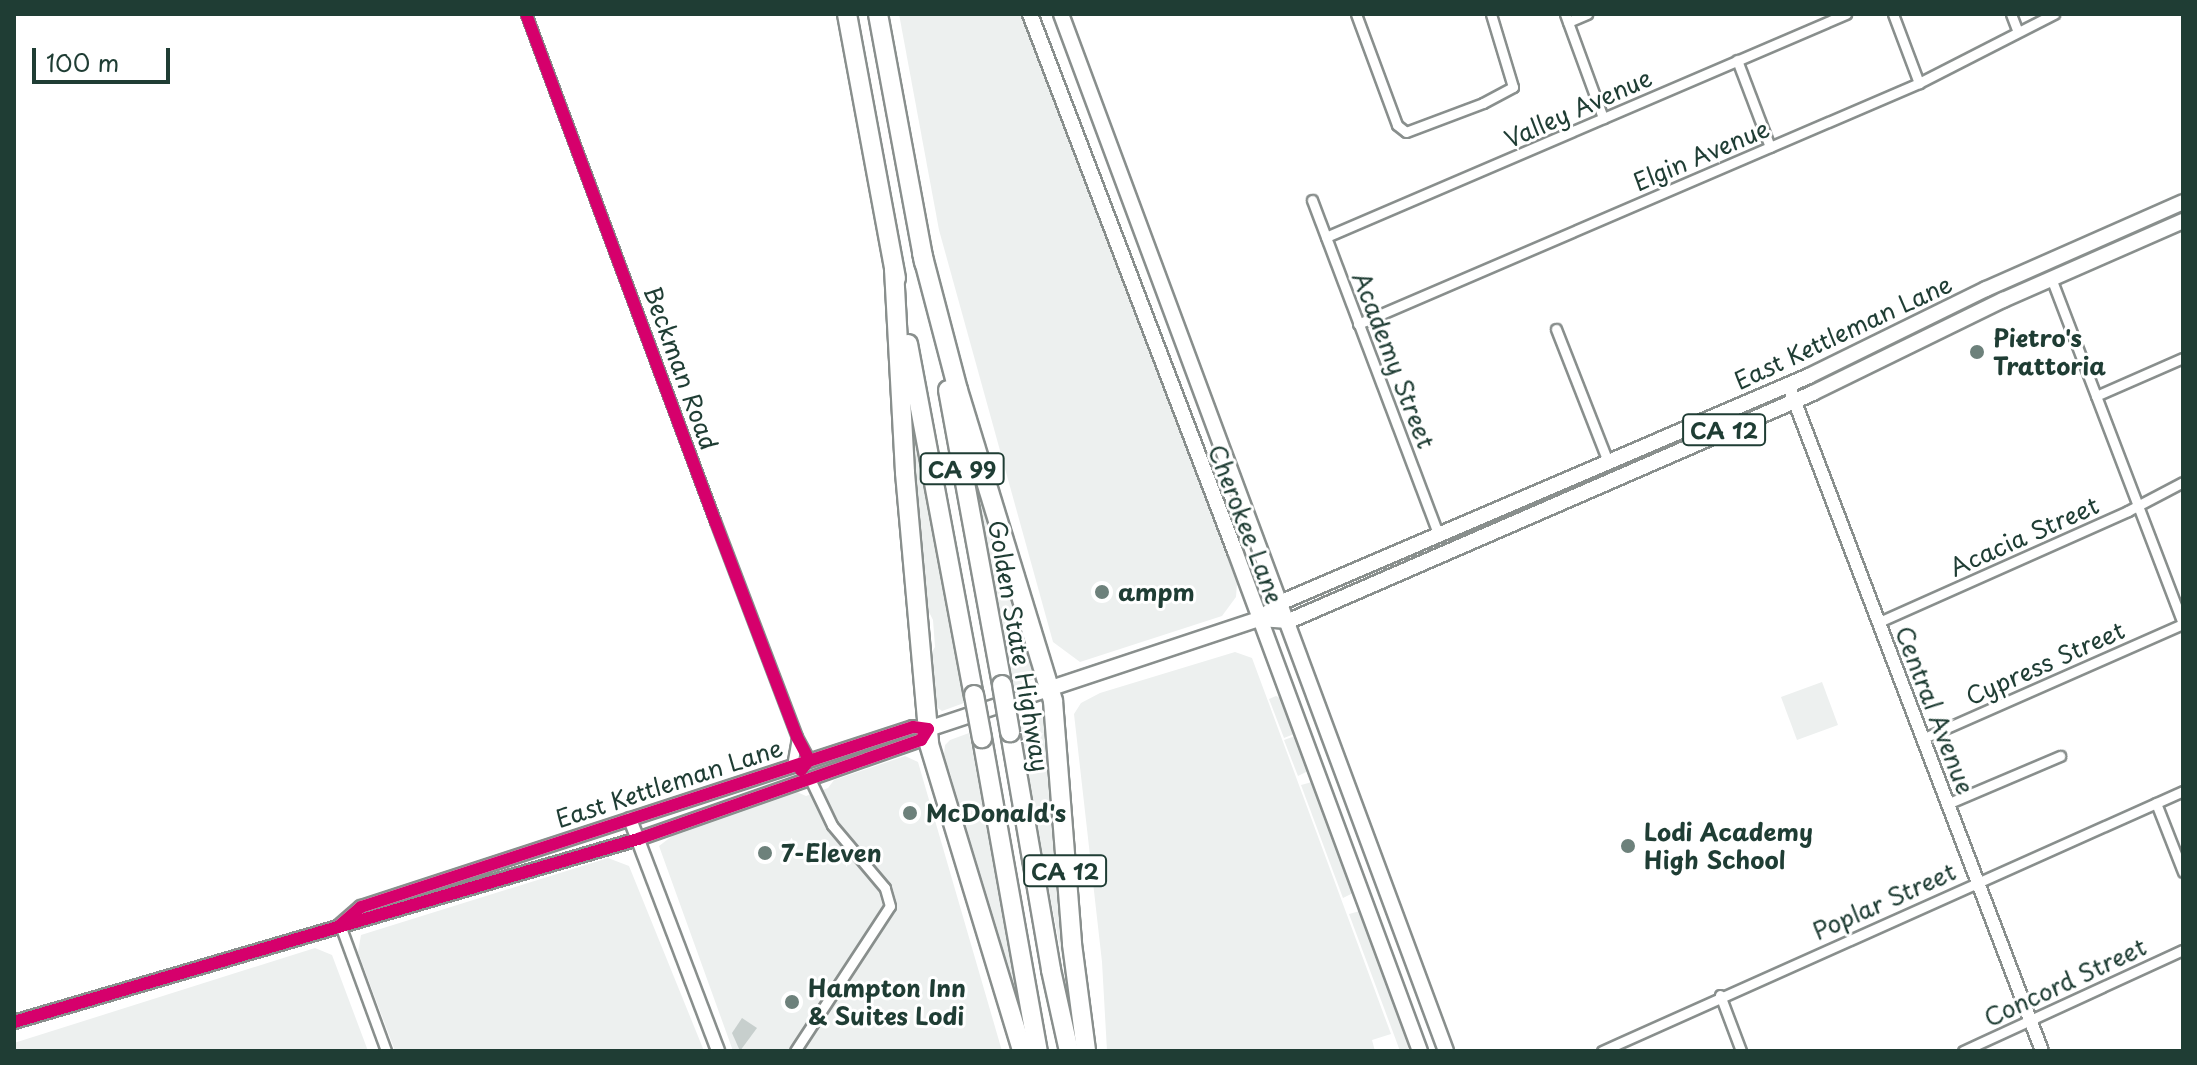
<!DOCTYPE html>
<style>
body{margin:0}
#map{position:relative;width:2197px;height:1065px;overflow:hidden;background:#fff;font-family:"Playpen Sans",sans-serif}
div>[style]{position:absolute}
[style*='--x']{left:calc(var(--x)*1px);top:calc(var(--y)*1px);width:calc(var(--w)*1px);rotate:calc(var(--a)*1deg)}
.built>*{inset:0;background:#edf0ef}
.water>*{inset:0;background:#c7cfcd}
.roads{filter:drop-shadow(2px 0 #898f8d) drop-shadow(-2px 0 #898f8d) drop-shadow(0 2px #898f8d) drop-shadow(0 -2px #898f8d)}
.minor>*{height:9px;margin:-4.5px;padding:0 4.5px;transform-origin:4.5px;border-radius:4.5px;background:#fff}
.tertiary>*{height:12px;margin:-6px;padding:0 6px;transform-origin:6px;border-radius:6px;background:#fff}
.secondary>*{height:14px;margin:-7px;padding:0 7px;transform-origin:7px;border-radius:7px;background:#fff}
.primary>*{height:14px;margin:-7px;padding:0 7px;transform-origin:7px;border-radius:7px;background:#fff}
.motorway>*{height:18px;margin:-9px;padding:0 9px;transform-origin:9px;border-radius:9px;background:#fff}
.bridges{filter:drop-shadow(2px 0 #898f8d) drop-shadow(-2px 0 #898f8d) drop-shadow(0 2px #898f8d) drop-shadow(0 -2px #898f8d)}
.motorway-bridge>*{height:18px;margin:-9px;padding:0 9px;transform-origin:9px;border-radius:9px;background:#fff}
.cycleway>*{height:12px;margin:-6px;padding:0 6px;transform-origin:6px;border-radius:6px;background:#d6006c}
.dots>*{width:22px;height:22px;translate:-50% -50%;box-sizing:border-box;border:4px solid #fff;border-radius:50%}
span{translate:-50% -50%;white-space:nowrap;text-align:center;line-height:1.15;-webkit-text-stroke:6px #fff;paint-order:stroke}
.shield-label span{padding:2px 6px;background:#fff;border:2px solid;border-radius:6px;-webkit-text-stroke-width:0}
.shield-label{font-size:22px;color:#1f3d34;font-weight:700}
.street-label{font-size:24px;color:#1f3d34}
.poi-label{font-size:24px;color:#1f3d34;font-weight:700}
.left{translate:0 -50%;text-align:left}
.frame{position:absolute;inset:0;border:16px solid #1f3d34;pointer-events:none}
.scale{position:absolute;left:32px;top:48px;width:138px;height:36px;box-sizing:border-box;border:4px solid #1f3d34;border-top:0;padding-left:10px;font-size:24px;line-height:28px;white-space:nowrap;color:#1f3d34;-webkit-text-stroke:6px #fff;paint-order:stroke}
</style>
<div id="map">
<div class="built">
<i style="clip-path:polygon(899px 14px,1022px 14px,1237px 583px,1236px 597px,1222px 616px,1080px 662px,1053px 642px,939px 230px)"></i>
<i style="clip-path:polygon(915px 437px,964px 703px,942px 711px,934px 705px,930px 655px,935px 647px,933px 620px,928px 610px,910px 438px)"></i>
<i style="clip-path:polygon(977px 461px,1017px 622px,1025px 628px,1039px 677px,1012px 688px,971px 464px)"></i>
<i style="clip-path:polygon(1235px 652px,1252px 658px,1391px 1034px,1372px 1040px,1375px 1051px,1107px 1051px,1102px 962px,1074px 714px,1081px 703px,1100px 693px)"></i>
<i style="clip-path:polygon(1822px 682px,1838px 725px,1797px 740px,1781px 697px)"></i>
<i style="clip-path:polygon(1276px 696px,1282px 699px,1294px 734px,1284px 738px,1269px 699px)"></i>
<i style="clip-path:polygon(1039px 710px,1046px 712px,1075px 989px,1068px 989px,1016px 719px)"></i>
<i style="clip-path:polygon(969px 733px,1019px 994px,1032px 1051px,953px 803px,955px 792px,950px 772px,943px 764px,945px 745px,950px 740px)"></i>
<i style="clip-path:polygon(1295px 736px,1308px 771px,1298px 776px,1284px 740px)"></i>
<i style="clip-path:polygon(905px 756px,918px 762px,1002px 1051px,733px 1051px,659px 846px,680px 830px,797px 792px,806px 796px,828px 788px,834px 780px)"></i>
<i style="clip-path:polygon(1312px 782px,1353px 893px,1343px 898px,1301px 785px)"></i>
<i style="clip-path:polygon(608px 858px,629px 866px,704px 1051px,395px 1051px,358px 952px,361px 935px)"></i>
<i style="clip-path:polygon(1360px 911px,1410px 1046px,1406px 1051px,1400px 1051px,1349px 914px)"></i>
<i style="clip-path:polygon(315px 948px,332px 955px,368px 1051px,14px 1051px,14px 1043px)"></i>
</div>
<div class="water">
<i style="clip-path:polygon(742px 1018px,757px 1028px,740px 1051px,732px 1033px)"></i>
</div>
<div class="roads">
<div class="minor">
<i style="--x:526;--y:14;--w:541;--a:69.56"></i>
<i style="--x:715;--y:521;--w:231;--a:69.2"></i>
<i style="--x:797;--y:737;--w:26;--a:62"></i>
<i style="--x:1356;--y:14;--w:118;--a:69.7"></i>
<i style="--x:1397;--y:125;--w:11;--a:38"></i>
<i style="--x:1406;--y:132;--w:82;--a:-20.6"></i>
<i style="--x:1483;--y:103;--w:34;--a:-28"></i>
<i style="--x:1513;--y:87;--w:76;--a:-106.8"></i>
<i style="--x:1565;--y:14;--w:111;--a:69.9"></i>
<i style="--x:1893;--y:14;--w:74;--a:69.4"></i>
<i style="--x:2011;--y:14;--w:17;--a:69"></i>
<i style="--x:1568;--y:22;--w:21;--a:-23"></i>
<i style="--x:1737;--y:60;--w:93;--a:69.2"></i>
<i style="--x:1312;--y:200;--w:356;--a:69.3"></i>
<i style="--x:1326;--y:237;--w:566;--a:-23.21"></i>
<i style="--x:2051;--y:278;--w:369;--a:69.1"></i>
<i style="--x:1358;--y:324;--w:611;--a:-23.25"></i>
<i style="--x:1919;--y:83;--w:152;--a:-27.1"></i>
<i style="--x:1556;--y:329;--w:143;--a:68.6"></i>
<i style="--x:2096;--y:396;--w:95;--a:-23.6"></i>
<i style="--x:1879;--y:622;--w:273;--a:-24"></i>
<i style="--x:2128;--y:511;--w:62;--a:-27.8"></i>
<i style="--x:1924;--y:738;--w:283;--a:-23.8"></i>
<i style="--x:792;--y:766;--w:29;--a:-80"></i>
<i style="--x:2156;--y:803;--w:74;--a:68.6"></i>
<i style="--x:1947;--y:804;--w:123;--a:-23"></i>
<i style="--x:340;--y:925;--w:134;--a:69.9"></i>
<i style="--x:1720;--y:995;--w:60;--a:69.4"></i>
<i style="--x:795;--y:1051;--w:173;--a:-56.8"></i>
<i style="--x:890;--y:906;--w:19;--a:-106"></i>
<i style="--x:885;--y:888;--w:82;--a:-130.1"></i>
<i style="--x:832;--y:825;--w:51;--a:-115.6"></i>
<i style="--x:1602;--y:1051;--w:637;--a:-24.11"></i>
<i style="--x:1963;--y:1051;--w:242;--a:-24.7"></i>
</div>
<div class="tertiary">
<i style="--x:1788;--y:384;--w:714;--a:69.15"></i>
<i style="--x:630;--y:819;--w:248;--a:69.2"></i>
<i style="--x:14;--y:1022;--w:650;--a:-16.34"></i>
<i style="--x:638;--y:839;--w:300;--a:-19.3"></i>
<i style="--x:921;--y:740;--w:13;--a:-58"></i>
<i style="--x:928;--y:729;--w:15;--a:-172"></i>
<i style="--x:913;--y:727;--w:581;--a:161.94"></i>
<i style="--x:361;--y:907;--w:28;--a:139"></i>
</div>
<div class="secondary">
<i style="--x:1030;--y:14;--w:575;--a:69.11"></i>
<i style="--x:1235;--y:551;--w:533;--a:69.7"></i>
<i style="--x:1061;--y:14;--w:1106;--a:69.63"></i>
</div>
<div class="primary">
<i style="--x:1259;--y:619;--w:30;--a:4"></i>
<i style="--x:1289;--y:621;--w:571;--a:-23.51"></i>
<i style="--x:1813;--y:393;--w:212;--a:-26.1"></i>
<i style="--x:2003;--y:300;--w:197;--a:-23.7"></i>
<i style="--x:928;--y:729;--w:349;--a:-18.4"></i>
<i style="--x:1259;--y:619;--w:29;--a:-36"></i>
<i style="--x:1282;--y:602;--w:573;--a:-23.21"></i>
<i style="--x:1809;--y:376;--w:197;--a:-26.2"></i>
<i style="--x:1986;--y:289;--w:215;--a:-23.8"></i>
</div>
<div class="motorway">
<i style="--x:847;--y:14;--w:269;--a:79.5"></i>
<i style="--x:878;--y:14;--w:253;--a:79.5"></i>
<i style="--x:922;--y:253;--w:142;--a:75.3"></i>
<i style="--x:958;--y:390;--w:325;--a:73"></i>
<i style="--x:1053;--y:701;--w:244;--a:85.5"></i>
<i style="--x:1072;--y:944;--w:108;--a:82.5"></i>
<i style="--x:894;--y:269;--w:204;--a:86.9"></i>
<i style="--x:905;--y:473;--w:272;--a:84.9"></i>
<i style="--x:929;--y:744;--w:321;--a:73.1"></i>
<i style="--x:908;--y:344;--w:357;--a:79.4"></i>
<i style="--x:948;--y:390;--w:300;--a:79.6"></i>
<i style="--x:1010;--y:732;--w:242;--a:80.2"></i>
<i style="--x:1051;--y:970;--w:83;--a:77.5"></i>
<i style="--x:982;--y:738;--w:318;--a:79.9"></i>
</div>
</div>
<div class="bridges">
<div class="motorway-bridge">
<i style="--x:1002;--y:685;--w:48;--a:80.3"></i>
<i style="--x:974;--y:695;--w:44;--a:79.5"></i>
</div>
</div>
<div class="cycleway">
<i style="--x:526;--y:14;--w:541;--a:69.56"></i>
<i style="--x:715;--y:521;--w:231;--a:69.2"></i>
<i style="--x:797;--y:737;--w:26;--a:62"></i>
<i style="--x:809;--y:760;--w:13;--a:129"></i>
<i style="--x:14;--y:1022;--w:650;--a:-16.34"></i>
<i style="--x:638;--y:839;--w:300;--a:-19.3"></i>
<i style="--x:921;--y:740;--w:13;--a:-58"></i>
<i style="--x:928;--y:729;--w:15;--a:-172"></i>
<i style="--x:913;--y:727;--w:581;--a:161.94"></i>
<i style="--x:361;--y:907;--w:28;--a:139"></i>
</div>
<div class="dots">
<i style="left:1977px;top:352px;background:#6d817b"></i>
<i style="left:1102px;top:592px;background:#6d817b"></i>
<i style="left:910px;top:813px;background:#6d817b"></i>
<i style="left:1628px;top:846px;background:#6d817b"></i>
<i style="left:765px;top:853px;background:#6d817b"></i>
<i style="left:792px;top:1002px;background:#6d817b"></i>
</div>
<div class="shield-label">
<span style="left:1724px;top:430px">CA 12</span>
<span style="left:962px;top:469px">CA 99</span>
<span style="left:1065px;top:871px">CA 12</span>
</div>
<div class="street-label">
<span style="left:1578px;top:108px;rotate:-24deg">Valley Avenue</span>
<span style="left:1701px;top:155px;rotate:-23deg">Elgin Avenue</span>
<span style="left:1843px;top:332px;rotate:-25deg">East Kettleman Lane</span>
<span style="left:1394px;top:360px;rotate:69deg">Academy Street</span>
<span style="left:681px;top:368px;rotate:70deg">Beckman Road</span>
<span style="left:1246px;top:524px;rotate:69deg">Cherokee Lane</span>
<span style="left:2024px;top:536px;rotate:-24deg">Acacia Street</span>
<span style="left:1019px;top:646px;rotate:80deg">Golden State Highway</span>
<span style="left:2045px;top:663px;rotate:-24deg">Cypress Street</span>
<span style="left:1935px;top:710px;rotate:69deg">Central Avenue</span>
<span style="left:669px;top:783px;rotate:-18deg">East Kettleman Lane</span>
<span style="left:1884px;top:901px;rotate:-24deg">Poplar Street</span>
<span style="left:2065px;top:982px;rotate:-25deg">Concord Street</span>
</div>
<div class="poi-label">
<span class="left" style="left:1993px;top:352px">Pietro's<br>Trattoria</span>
<span class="left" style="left:1118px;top:592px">ampm</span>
<span class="left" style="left:926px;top:813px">McDonald's</span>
<span class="left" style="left:1644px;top:846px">Lodi Academy<br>High School</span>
<span class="left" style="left:781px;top:853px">7-Eleven</span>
<span class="left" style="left:808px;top:1002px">Hampton Inn<br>&amp; Suites Lodi</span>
</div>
<div class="frame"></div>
<div class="scale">100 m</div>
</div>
